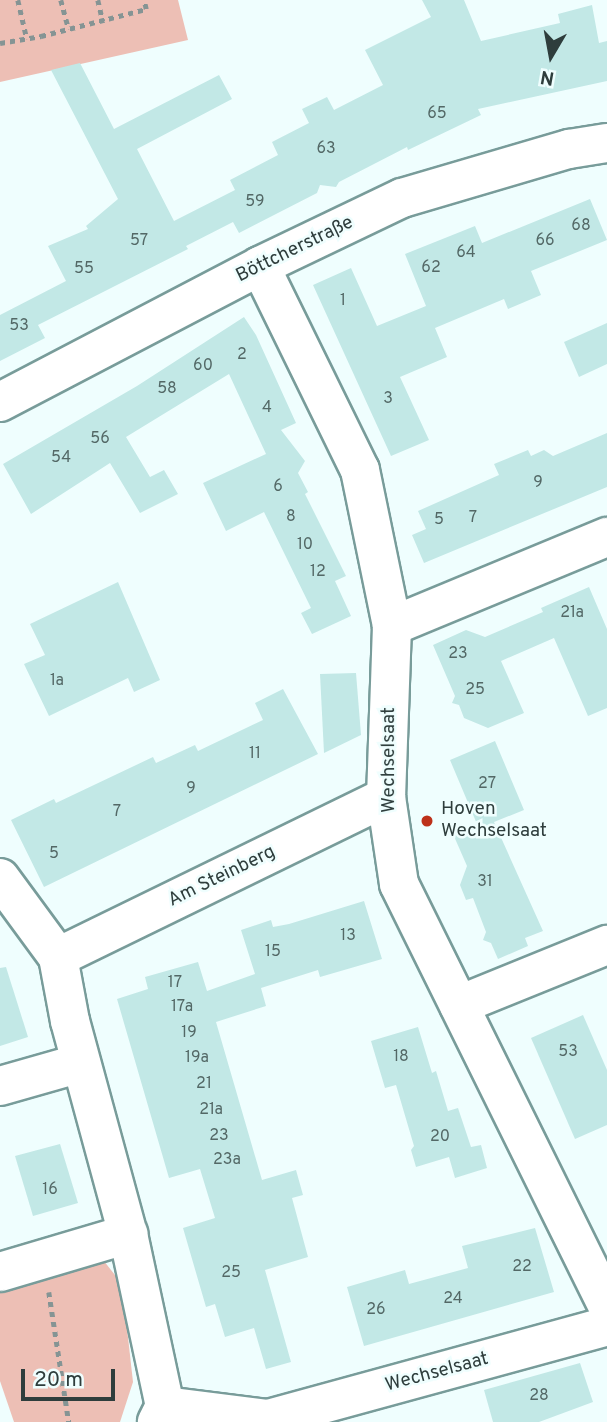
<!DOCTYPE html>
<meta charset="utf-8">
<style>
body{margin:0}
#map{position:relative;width:607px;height:1422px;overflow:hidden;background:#effefe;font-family:Overpass,sans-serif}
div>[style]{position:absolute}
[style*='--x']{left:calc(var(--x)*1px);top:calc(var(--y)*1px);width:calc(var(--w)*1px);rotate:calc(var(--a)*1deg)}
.green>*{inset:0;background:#edbfb5}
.building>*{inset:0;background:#c2e8e6}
.path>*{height:4.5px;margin-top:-2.25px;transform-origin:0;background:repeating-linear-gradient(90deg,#859494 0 5px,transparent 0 10px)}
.roads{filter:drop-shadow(2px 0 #789c9a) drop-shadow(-2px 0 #789c9a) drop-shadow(0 2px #789c9a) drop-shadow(0 -2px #789c9a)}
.minor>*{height:38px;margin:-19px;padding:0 19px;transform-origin:19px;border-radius:19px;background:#fff}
.secondary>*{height:38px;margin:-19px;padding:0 19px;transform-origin:19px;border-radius:19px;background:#fff}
.dots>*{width:19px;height:19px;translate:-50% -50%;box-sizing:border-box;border:4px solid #effefe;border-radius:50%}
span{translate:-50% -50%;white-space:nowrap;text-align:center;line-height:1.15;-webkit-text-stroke:5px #effefe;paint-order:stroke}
.number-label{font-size:16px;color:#536866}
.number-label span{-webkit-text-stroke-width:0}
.street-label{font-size:19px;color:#2e3d3c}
.poi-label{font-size:19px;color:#2e3d3c}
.left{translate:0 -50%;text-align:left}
.north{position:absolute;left:516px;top:21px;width:70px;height:70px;-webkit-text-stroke:5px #effefe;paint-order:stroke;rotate:190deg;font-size:19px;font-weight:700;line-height:28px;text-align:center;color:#2e3d3c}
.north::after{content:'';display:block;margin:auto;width:24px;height:32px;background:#2e3d3c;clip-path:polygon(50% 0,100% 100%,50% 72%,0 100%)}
.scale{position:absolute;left:21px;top:1369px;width:94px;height:32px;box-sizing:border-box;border:4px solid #2e3d3c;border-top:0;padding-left:9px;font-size:21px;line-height:24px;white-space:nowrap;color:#2e3d3c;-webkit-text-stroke:5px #effefe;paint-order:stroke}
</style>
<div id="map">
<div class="green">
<i style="clip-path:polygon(0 0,178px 0,188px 40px,0 82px)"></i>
<i style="clip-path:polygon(100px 1256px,122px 1284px,133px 1382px,120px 1422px,14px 1422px,0 1381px,0 1290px)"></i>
</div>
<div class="building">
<i style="clip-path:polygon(422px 0,464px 0,481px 41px,560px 23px,558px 14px,592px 5px,599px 43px,607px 41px,607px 81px,478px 109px,481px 115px,408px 150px,407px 147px,339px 182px,336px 187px,320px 185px,317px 193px,239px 233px,233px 222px,186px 246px,188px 249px,38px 325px,45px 338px,0 361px,0 315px,66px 281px,48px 246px,88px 229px,86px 226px,118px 199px,51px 70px,80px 63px,114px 129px,219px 75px,232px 99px,137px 149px,174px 221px,235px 190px,230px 180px,278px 155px,272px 142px,309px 123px,302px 109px,327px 97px,334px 110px,383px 85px,365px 50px,431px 17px)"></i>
<i style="clip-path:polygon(590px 199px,607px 240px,531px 271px,541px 295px,508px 309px,504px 299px,435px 328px,447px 357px,400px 377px,429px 440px,391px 456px,313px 285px,351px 268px,377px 326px,426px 306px,405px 254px,475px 226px,482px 243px)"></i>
<i style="clip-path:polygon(244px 317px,256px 335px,296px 423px,281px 430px,305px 461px,298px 473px,308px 492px,305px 494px,346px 576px,335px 581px,351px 616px,312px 634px,301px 613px,311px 608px,264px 512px,226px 531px,203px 483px,266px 454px,229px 374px,126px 437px,150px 477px,164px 470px,178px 494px,140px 513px,110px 463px,31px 514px,3px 464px,137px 386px)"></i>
<i style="clip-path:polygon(607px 323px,607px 364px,579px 377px,564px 342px)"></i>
<i style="clip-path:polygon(607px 433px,607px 487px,424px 563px,412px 535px,426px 529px,418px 511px,499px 475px,494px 464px,528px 450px,531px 456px,544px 450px,553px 456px)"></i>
<i style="clip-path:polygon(118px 582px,160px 680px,134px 692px,128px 678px,49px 716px,24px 664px,45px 655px,30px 624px)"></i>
<i style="clip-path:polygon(589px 587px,607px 629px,607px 708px,588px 716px,554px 638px,501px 661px,524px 713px,488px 728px,464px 718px,459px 705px,452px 703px,455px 696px,433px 645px,466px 630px,485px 637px,543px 612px,541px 608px)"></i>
<i style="clip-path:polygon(356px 673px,361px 735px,324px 753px,320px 674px)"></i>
<i style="clip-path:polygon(283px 689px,318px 754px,44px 887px,11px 820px,54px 799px,56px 803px,153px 757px,156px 763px,195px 745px,198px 751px,263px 720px,255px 703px)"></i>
<i style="clip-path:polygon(495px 741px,524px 810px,494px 822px,543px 931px,525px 938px,528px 946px,498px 959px,491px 943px,483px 940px,486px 932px,473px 898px,466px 900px,460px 885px,467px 866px,453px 834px,477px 824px,450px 760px)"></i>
<i style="clip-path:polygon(364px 901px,382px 959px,320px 977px,318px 970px,261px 988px,266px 1006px,216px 1022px,262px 1180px,296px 1170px,303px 1195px,292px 1198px,308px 1257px,265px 1270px,291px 1362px,266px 1369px,254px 1328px,225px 1337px,215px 1304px,206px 1307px,183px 1228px,215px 1218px,200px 1169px,169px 1178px,117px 999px,148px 989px,145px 977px,198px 962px,207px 991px,255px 974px,241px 930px,271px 920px,273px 927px,289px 924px)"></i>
<i style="clip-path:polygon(6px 967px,28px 1037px,0 1046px,0 968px)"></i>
<i style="clip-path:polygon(583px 1015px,607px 1070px,607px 1125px,575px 1139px,531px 1038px)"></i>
<i style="clip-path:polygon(418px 1027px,432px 1073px,436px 1071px,448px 1111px,458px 1108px,471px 1147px,481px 1145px,487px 1168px,455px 1178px,449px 1157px,416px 1167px,411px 1150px,414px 1146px,396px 1085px,385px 1088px,371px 1041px)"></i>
<i style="clip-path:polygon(60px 1144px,78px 1203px,33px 1216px,15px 1156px)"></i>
<i style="clip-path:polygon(535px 1228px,554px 1292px,364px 1346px,347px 1287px,405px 1270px,409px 1284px,468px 1268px,462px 1246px)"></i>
<i style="clip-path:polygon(580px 1363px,593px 1402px,539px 1422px,493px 1422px,484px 1390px)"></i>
</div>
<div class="path">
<i style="--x:18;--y:0;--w:40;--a:77"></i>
<i style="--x:61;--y:0;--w:30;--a:75"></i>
<i style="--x:98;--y:0;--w:22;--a:77"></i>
<i style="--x:0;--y:43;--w:42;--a:-9.7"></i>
<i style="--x:41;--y:36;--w:108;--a:-14.4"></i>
<i style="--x:146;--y:9;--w:9;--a:-103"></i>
<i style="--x:49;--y:1292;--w:132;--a:81.3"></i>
</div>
<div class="roads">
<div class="minor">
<i style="--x:260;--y:266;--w:227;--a:63.9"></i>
<i style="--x:360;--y:470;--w:159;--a:78.4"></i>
<i style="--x:392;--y:626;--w:171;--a:92"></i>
<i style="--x:386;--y:797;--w:88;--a:81.5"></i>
<i style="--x:399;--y:884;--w:470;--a:63.7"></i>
<i style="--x:392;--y:626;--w:233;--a:-22.5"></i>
<i style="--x:0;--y:878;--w:98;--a:53.7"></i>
<i style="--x:58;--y:957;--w:65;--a:79.4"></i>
<i style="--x:70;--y:1021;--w:221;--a:74.8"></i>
<i style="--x:128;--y:1234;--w:176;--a:77.9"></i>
<i style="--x:165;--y:1406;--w:18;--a:117"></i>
<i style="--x:58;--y:957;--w:365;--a:-26"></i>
<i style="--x:459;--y:1005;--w:160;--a:-22.1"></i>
<i style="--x:0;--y:1086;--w:84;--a:-15.9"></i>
<i style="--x:0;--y:1272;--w:134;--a:-16.5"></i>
<i style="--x:165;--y:1406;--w:104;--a:7.2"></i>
<i style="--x:268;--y:1419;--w:352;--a:-15.3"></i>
</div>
<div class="secondary">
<i style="--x:0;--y:402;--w:293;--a:-27.6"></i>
<i style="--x:260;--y:266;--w:157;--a:-25.6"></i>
<i style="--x:402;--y:198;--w:174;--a:-16.4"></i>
<i style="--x:569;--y:149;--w:38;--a:-9"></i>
</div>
</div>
<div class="dots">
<i style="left:427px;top:821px;background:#bd311a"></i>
</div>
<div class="number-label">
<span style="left:437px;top:114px">65</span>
<span style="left:326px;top:149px">63</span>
<span style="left:255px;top:202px">59</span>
<span style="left:581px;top:226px">68</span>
<span style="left:139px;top:241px">57</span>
<span style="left:545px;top:241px">66</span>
<span style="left:466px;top:253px">64</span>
<span style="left:431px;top:268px">62</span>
<span style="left:84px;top:269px">55</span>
<span style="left:343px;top:301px">1</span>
<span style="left:19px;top:326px">53</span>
<span style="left:242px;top:355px">2</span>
<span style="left:203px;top:366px">60</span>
<span style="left:167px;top:389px">58</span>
<span style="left:388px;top:399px">3</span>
<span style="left:267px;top:408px">4</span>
<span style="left:100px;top:439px">56</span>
<span style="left:61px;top:458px">54</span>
<span style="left:538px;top:483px">9</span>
<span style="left:278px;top:487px">6</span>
<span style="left:291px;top:517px">8</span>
<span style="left:473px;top:518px">7</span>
<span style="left:439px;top:520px">5</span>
<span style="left:305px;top:545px">10</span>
<span style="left:318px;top:572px">12</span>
<span style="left:572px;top:613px">21a</span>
<span style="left:458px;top:654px">23</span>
<span style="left:57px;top:681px">1a</span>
<span style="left:475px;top:690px">25</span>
<span style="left:255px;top:754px">11</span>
<span style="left:487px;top:784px">27</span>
<span style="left:191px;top:789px">9</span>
<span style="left:117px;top:812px">7</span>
<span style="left:54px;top:854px">5</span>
<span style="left:485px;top:882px">31</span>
<span style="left:348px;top:936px">13</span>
<span style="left:273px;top:952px">15</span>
<span style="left:175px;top:983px">17</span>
<span style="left:182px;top:1007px">17a</span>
<span style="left:189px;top:1033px">19</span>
<span style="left:568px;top:1052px">53</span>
<span style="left:401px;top:1057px">18</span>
<span style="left:197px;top:1058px">19a</span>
<span style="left:204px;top:1084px">21</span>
<span style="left:211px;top:1110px">21a</span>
<span style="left:219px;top:1136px">23</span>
<span style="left:440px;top:1137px">20</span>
<span style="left:227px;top:1160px">23a</span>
<span style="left:50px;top:1190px">16</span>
<span style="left:522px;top:1267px">22</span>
<span style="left:231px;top:1273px">25</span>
<span style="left:453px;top:1299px">24</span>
<span style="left:376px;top:1310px">26</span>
<span style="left:539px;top:1396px">28</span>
</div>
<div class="street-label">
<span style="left:295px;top:250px;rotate:-26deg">Böttcherstraße</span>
<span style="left:390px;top:760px;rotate:-90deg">Wechselsaat</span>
<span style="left:222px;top:877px;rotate:-26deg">Am Steinberg</span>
<span style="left:437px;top:1373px;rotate:-15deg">Wechselsaat</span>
</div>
<div class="poi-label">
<span class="left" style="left:441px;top:821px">Hoven<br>Wechselsaat</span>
</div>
<div class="north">N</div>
<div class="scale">20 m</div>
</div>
